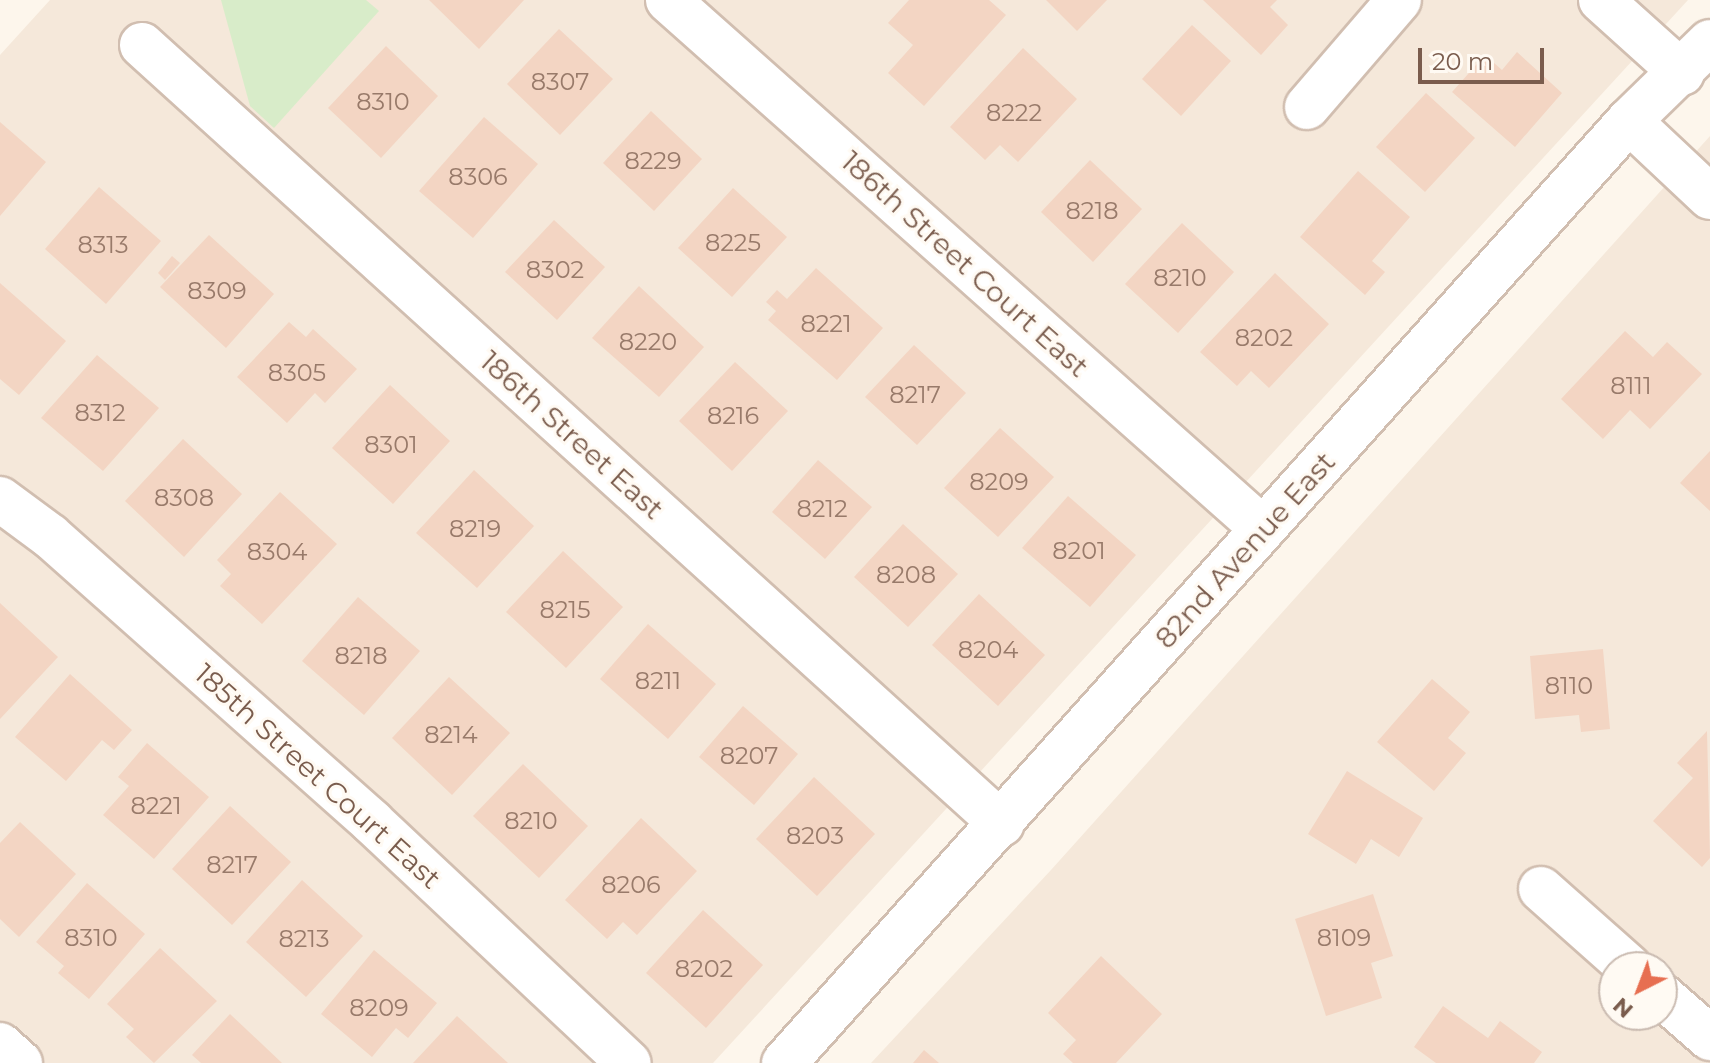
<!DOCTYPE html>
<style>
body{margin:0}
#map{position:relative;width:1710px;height:1063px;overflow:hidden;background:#fdf6ec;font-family:Montserrat,sans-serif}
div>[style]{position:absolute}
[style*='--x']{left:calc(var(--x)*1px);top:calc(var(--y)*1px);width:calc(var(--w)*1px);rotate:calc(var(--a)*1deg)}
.residential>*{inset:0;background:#f5e8da}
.green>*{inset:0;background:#d8ecc9}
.building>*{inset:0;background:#f3d5c3}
.roads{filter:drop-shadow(2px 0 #d1beb0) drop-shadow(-2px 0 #d1beb0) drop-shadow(0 2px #d1beb0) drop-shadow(0 -2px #d1beb0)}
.minor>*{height:44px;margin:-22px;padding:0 22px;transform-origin:22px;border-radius:22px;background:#fff}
span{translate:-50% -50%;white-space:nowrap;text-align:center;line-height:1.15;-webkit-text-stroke:6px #fffaf3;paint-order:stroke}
.number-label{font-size:24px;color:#987a6a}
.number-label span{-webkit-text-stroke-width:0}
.street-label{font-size:28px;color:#7a5c4d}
.north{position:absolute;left:1598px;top:951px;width:80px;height:80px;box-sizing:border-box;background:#fffaf3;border:2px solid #cabbb1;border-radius:50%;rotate:222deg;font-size:22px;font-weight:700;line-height:32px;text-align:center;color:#7a5c4d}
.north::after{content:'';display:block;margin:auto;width:28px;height:36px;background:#e76f51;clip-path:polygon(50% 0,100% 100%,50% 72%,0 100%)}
.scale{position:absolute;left:1418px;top:48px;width:126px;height:36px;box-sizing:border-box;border:4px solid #7a5c4d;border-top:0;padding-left:10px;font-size:24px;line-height:28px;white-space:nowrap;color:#7a5c4d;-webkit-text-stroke:6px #fffaf3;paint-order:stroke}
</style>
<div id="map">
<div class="residential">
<i style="clip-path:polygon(50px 0,1688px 0,713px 1063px,0 1063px,0 55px)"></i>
<i style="clip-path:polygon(evenodd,1710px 136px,1710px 1063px,871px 1063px,1051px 870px,1710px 136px,1614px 967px,1662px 967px,1662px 1015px,1614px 1015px,1614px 967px)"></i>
</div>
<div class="green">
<i style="clip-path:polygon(221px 0,366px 0,379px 11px,274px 128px,250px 106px)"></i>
</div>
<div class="building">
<i style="clip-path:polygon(429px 0,524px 0,479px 49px)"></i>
<i style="clip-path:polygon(909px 0,989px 0,1006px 15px,924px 106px,888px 73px,913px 45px,888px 23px)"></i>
<i style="clip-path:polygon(1046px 0,1107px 0,1077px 31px)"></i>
<i style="clip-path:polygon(1203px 0,1277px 0,1270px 7px,1288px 25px,1261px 55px)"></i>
<i style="clip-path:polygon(1192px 25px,1231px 61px,1181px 116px,1142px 79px)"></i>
<i style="clip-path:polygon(559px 29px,613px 79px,560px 135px,507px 84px)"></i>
<i style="clip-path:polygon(386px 46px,438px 96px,381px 158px,328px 108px)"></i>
<i style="clip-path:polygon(1023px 48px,1077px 99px,1018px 162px,1000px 145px,985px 160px,950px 127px)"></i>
<i style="clip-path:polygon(1517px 52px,1562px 93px,1515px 147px,1452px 92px,1485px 55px,1502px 70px)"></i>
<i style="clip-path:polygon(1426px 93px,1475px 138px,1425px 192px,1376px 147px)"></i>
<i style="clip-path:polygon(651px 111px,702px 159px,654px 211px,603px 163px)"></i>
<i style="clip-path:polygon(484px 117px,538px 164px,473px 238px,419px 191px)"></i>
<i style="clip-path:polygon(0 122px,46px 162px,0 216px)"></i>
<i style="clip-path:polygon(1090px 160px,1142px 209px,1093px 262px,1041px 212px)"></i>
<i style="clip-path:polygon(1358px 171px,1410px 217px,1372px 261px,1385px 272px,1365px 295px,1300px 237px)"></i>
<i style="clip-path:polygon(99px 187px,161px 241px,106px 304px,45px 249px)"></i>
<i style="clip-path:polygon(733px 188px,787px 237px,732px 297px,678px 248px)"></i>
<i style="clip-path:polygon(554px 220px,605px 267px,557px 320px,505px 272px)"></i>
<i style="clip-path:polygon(1182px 223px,1234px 272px,1178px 333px,1125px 284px)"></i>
<i style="clip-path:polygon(209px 235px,274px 294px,226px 348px,160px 287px)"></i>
<i style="clip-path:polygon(172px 256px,180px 263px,165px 280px,158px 273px)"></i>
<i style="clip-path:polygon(816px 268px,883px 328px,837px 380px,768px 320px,776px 311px,766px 302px,777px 290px,787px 299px)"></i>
<i style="clip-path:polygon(1275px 273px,1329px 324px,1269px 388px,1251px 371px,1237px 386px,1200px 352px)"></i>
<i style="clip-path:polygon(0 283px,66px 341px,19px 395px,0 379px)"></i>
<i style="clip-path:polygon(639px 286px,704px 347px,659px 397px,592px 338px)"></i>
<i style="clip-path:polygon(289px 322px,306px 337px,313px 329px,357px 369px,325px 403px,315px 393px,287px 423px,237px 377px)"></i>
<i style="clip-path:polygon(1625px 331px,1653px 357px,1667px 342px,1702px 374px,1650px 429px,1630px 410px,1603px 439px,1561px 399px)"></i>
<i style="clip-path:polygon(914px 345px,966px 393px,917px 445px,865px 397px)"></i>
<i style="clip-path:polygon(97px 355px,159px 408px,103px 471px,41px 418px)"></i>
<i style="clip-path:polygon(735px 362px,788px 411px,732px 471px,679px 421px)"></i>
<i style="clip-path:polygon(390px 385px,450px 441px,393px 504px,332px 448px)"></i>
<i style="clip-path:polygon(1000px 428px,1054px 477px,998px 537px,944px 488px)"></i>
<i style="clip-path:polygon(183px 439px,242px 494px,184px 557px,125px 501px)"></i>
<i style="clip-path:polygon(1710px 451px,1710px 511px,1680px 483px)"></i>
<i style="clip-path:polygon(818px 460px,872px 507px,825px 559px,772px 512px)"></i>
<i style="clip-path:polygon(474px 470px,534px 526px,477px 588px,416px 533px)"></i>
<i style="clip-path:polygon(280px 492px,337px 544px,262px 624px,220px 586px,231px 574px,217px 560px)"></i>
<i style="clip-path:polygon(1068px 496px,1136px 555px,1090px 607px,1022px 548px)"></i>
<i style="clip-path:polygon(903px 524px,958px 574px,908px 627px,854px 577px)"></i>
<i style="clip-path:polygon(563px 551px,623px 607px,566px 668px,506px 612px)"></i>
<i style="clip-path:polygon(979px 594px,1045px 655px,998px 706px,932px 645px)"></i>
<i style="clip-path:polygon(358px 597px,420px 651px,364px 715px,302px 661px)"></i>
<i style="clip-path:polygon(0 603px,58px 657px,0 719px)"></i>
<i style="clip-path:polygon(648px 624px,716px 684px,668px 739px,600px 679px)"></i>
<i style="clip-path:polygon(1603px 649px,1610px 729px,1581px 732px,1579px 715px,1535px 719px,1530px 656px)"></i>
<i style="clip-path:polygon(70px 674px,132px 730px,114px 750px,102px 740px,66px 781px,15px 737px)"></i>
<i style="clip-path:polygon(449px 677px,510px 733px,452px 795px,392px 738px)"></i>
<i style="clip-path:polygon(1432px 679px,1470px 712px,1448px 738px,1466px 753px,1434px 791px,1377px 742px)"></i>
<i style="clip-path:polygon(743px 706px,798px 754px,754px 805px,699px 757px)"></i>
<i style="clip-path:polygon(1707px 731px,1710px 858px,1702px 867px,1653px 821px,1693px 778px,1677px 763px)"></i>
<i style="clip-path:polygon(147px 743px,209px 797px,154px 859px,103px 815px,129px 786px,118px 777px)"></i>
<i style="clip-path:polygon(523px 764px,588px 826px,539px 878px,473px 816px)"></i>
<i style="clip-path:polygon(1347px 771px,1423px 818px,1399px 857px,1371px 839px,1356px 864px,1308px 834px)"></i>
<i style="clip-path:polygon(814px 777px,875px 834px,817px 896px,756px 839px)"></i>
<i style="clip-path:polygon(230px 806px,291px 862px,232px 925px,172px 869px)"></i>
<i style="clip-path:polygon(641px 818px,697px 871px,637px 935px,623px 922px,607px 939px,565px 900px)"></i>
<i style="clip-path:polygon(20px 822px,76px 874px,19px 937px,0 919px,0 843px)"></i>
<i style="clip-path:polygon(302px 880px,363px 936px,306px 997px,246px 942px)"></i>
<i style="clip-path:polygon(87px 883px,145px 934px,89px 999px,58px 973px,64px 966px,36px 942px)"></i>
<i style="clip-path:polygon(1373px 894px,1393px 956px,1371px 963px,1382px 998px,1326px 1016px,1295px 919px)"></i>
<i style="clip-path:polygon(703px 910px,763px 965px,706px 1028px,646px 973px)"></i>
<i style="clip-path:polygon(160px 948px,217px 1001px,154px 1063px,126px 1037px,134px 1029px,107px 1004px)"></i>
<i style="clip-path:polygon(374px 950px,437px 1003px,408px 1038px,396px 1028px,372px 1057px,321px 1014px)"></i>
<i style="clip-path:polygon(1101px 956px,1162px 1014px,1116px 1063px,1073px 1063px,1063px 1054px,1076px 1040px,1048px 1013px)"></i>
<i style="clip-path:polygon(1443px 1006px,1488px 1038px,1500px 1021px,1542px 1052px,1534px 1063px,1436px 1063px,1414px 1047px)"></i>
<i style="clip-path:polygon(230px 1014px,282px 1063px,201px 1063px,192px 1055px)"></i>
<i style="clip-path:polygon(457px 1016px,508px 1063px,413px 1063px)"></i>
<i style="clip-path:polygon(924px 1050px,939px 1063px,913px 1063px)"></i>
</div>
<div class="roads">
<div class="minor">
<i style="--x:668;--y:0;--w:796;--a:41.64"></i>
<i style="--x:1601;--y:0;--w:109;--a:42"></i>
<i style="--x:142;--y:45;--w:1160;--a:42.17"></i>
<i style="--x:1307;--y:107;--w:141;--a:-49.3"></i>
<i style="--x:1629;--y:121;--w:111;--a:43.2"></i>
<i style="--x:0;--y:499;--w:62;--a:36.5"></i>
<i style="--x:50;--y:536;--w:431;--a:41.6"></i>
<i style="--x:372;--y:822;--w:352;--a:43.2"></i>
<i style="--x:1541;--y:889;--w:118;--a:41.6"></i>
<i style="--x:1662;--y:996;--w:64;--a:41.2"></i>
<i style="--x:0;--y:1045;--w:27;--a:42"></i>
<i style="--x:784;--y:1063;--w:1265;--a:-48.11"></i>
<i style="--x:1629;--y:121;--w:113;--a:-44.3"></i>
</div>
</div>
<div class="number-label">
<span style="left:560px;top:82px">8307</span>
<span style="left:383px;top:102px">8310</span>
<span style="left:1014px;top:113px">8222</span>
<span style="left:653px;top:161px">8229</span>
<span style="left:478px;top:177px">8306</span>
<span style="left:1092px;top:211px">8218</span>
<span style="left:733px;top:243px">8225</span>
<span style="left:103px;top:245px">8313</span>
<span style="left:555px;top:270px">8302</span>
<span style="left:1180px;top:278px">8210</span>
<span style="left:217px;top:291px">8309</span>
<span style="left:826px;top:324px">8221</span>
<span style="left:1264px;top:338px">8202</span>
<span style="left:648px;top:342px">8220</span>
<span style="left:297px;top:373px">8305</span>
<span style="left:1631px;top:386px">8111</span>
<span style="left:915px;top:395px">8217</span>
<span style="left:100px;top:413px">8312</span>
<span style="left:733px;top:416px">8216</span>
<span style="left:391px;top:445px">8301</span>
<span style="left:999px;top:482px">8209</span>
<span style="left:184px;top:498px">8308</span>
<span style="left:822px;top:509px">8212</span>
<span style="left:475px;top:529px">8219</span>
<span style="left:1079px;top:551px">8201</span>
<span style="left:277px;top:552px">8304</span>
<span style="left:906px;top:575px">8208</span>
<span style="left:565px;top:610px">8215</span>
<span style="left:988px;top:650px">8204</span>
<span style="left:361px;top:656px">8218</span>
<span style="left:658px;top:681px">8211</span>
<span style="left:1569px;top:686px">8110</span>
<span style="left:451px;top:735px">8214</span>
<span style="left:749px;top:756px">8207</span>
<span style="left:156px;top:806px">8221</span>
<span style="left:531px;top:821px">8210</span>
<span style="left:815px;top:836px">8203</span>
<span style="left:232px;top:865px">8217</span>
<span style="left:631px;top:885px">8206</span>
<span style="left:91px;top:938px">8310</span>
<span style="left:1344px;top:938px">8109</span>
<span style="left:304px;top:939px">8213</span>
<span style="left:704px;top:969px">8202</span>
<span style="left:379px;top:1008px">8209</span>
</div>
<div class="street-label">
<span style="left:965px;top:264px;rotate:42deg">186th Street Court East</span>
<span style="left:572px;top:435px;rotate:42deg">186th Street East</span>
<span style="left:1245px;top:550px;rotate:-48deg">82nd Avenue East</span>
<span style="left:318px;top:776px;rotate:42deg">185th Street Court East</span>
</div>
<div class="north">N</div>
<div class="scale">20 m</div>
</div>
